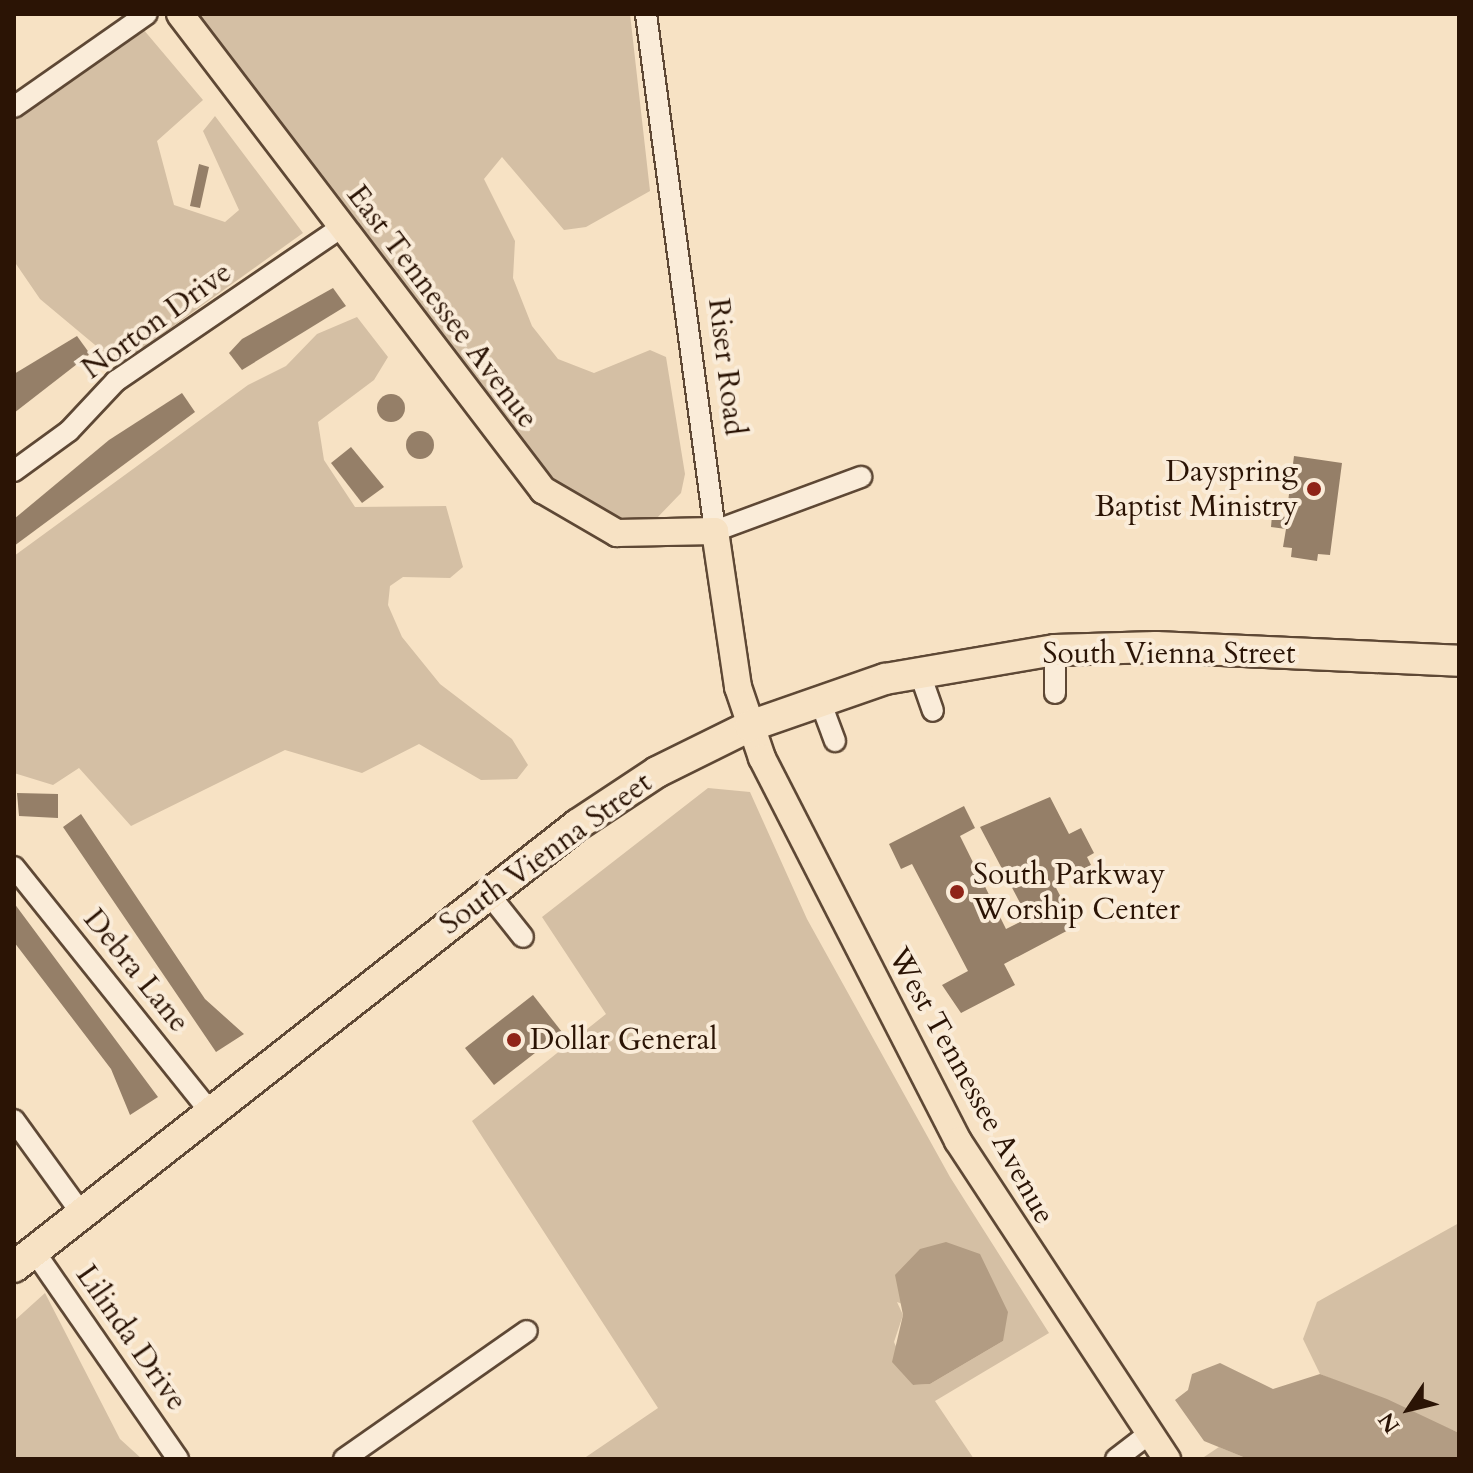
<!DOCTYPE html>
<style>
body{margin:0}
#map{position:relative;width:1473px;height:1473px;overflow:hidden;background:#f7e2c4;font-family:Cardo,serif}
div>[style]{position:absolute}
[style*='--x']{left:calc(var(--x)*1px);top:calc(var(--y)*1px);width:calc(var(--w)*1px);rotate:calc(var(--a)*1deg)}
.green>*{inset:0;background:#d4bfa4}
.water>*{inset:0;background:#b29c83}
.building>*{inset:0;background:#957f68}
.round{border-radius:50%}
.roads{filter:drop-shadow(2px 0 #5e4835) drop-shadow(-2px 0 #5e4835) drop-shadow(0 2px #5e4835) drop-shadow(0 -2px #5e4835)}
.minor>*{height:20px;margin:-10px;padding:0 10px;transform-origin:10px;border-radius:10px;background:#faecd9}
.major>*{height:26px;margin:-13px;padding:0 13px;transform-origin:13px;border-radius:13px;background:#f7e2c4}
.highway>*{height:30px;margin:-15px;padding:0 15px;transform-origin:15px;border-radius:15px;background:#f7e2c4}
.dots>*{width:22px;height:22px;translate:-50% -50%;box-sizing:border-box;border:4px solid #faecd9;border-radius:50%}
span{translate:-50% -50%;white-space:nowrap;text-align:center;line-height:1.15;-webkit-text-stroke:8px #faecd9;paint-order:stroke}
.street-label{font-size:30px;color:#2b1405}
.poi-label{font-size:30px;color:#2b1405}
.right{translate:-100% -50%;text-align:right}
.left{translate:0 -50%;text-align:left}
.frame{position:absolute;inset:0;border:16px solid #2b1405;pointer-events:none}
.north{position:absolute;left:1369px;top:1369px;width:80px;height:80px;-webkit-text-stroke:6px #faecd9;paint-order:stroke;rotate:235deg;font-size:22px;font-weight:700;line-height:32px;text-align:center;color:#2b1405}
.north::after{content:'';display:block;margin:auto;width:28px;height:36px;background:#2b1405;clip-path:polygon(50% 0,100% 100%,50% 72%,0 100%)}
</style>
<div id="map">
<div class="green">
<i style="clip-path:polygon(198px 14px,630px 14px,650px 191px,586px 227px,564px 230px,502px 157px,484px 179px,515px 241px,513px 278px,532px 326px,558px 359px,594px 373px,650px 350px,666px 357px,685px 474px,681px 493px,655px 520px,627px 520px,593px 504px,555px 479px,514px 434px)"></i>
<i style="clip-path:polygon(143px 29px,203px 100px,157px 141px,174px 205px,225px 222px,239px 210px,203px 131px,215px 116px,303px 233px,119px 365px,40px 299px,14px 261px,14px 120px)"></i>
<i style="clip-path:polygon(357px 317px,388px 357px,374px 380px,318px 422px,324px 460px,355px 507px,446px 506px,463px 567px,450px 578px,403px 577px,390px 586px,388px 605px,402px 637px,440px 684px,512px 739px,528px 765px,517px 779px,481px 780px,419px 744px,362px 773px,285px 750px,131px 826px,79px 768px,53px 785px,14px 773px,14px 556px,248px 385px,286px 366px,317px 334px)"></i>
<i style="clip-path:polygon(evenodd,708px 788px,750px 792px,807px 919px,950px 1177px,1049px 1333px,935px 1401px,974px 1459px,583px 1459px,658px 1408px,472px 1121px,606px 1014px,542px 917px,708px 788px,897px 1302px,1003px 1341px,930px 1384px,913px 1385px,894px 1342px,903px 1315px,897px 1302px)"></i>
<i style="clip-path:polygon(1459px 1223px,1459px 1433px,1320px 1374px,1303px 1339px,1317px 1302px)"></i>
<i style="clip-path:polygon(45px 1293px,120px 1439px,142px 1459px,14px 1459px,14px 1321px)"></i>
<i style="clip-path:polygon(1219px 1447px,1248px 1459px,1204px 1457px)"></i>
</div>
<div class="water">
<i style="clip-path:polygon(946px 1242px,980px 1254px,1008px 1312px,1003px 1341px,930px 1384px,913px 1385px,892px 1362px,903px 1315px,895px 1275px,920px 1249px)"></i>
<i style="clip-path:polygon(1220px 1363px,1273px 1389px,1320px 1374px,1387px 1399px,1459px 1433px,1459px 1459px,1248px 1459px,1204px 1441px,1175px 1400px,1188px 1390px,1192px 1374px)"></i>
</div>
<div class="building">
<i style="clip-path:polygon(199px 164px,209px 167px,200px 208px,190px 206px)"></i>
<i style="clip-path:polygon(333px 288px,346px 306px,242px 370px,229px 353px,242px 339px)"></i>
<i style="clip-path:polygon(77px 336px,90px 354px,14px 413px,14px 374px)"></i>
<i style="clip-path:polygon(182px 393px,195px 412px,14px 546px,14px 519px,109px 440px)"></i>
<i class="round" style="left:377px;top:394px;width:28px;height:28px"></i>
<i class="round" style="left:406px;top:431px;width:28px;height:28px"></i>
<i style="clip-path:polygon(351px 447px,384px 487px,362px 503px,331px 463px)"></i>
<i style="clip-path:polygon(1294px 456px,1342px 463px,1330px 555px,1318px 554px,1317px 561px,1291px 557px,1292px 548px,1283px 547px,1286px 529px,1271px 527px,1272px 515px,1286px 517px)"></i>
<i style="clip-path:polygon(17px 793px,58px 794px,58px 818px,19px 816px)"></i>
<i style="clip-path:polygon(1050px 797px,1069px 834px,1081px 828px,1094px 853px,1087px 857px,1091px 865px,1054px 884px,1076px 926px,1004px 964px,1015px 985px,961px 1013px,942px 985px,968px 971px,912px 864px,901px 869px,889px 844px,964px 806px,975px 828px,960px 836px,1006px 929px,1028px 918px,980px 827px)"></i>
<i style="clip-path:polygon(81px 814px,205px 999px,244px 1034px,216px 1052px,63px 827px)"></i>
<i style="clip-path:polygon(14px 903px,158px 1097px,130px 1115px,111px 1069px,14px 942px)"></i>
<i style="clip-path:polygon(533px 995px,562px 1032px,494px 1085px,465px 1048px)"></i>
</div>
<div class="roads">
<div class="minor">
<i style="--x:646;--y:14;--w:522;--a:82.4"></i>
<i style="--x:715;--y:531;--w:156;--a:-20.3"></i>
<i style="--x:14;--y:107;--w:162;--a:-35"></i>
<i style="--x:14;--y:471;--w:68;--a:-36"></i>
<i style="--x:69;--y:431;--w:69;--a:-46.8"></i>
<i style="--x:116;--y:381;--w:273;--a:-34.3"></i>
<i style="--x:919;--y:671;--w:42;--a:70.7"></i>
<i style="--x:1055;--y:693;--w:43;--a:-90"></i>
<i style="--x:819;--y:698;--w:46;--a:69.6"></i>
<i style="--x:14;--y:867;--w:314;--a:51.3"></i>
<i style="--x:488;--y:893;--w:56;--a:51.5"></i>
<i style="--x:14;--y:1120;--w:116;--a:54.1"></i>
<i style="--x:34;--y:1251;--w:253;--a:55.3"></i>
<i style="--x:344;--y:1459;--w:223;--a:-35"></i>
<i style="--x:1116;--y:1459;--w:43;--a:-37.4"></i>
</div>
<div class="major">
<i style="--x:180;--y:14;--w:599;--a:52.67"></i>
<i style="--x:543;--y:490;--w:86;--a:30.2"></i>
<i style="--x:617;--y:533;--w:98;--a:-1.2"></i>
<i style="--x:715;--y:531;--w:158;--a:81.6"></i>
<i style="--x:738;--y:687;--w:75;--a:71.3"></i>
<i style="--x:762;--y:758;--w:430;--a:62.9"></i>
<i style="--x:958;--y:1141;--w:381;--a:56.7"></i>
</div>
<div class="highway">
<i style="--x:14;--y:1267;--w:716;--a:-38.13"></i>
<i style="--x:577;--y:825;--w:96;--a:-33.5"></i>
<i style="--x:657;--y:772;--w:104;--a:-26.3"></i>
<i style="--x:750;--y:726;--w:143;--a:-19.2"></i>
<i style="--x:885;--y:679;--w:172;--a:-9.7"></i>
<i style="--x:1055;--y:650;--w:101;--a:-1.7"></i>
<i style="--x:1156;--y:647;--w:303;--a:2.6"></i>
</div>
</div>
<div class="dots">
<i style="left:1314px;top:489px;background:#8f2418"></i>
<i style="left:957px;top:892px;background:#8f2418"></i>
<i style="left:514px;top:1040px;background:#8f2418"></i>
</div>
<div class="street-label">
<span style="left:442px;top:307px;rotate:53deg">East Tennessee Avenue</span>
<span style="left:157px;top:321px;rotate:-36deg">Norton Drive</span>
<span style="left:726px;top:367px;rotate:83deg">Riser Road</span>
<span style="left:1169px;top:654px">South Vienna Street</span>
<span style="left:546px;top:854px;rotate:-36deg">South Vienna Street</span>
<span style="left:136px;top:971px;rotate:51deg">Debra Lane</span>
<span style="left:971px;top:1086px;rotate:61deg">West Tennessee Avenue</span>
<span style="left:131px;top:1338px;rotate:55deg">Lilinda Drive</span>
</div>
<div class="poi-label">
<span class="right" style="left:1298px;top:489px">Dayspring<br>Baptist Ministry</span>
<span class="left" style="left:973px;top:892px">South Parkway<br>Worship Center</span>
<span class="left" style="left:530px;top:1040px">Dollar General</span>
</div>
<div class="frame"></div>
<div class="north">N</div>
</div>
